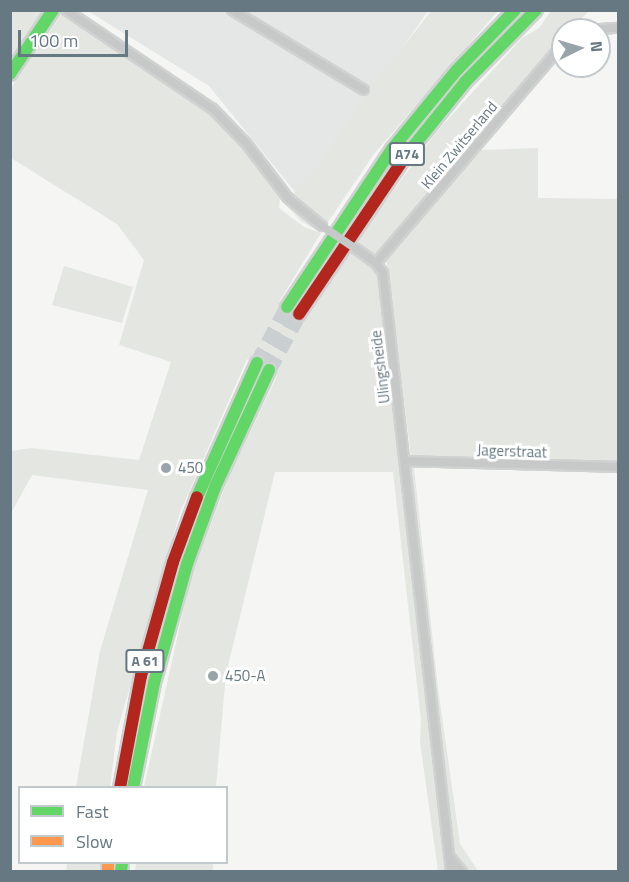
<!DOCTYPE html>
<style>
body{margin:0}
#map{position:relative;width:629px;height:882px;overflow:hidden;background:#f5f5f4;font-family:"Titillium Web",sans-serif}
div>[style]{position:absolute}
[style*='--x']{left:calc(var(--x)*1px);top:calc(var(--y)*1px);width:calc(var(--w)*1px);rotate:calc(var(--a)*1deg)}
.built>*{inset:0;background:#e5e6e6}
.green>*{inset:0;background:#e4e6e1}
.highway-tunnel>*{height:15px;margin-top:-7.5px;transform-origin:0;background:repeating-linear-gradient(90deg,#cad0d2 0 15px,transparent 0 23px)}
.roads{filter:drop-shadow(2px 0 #d0d2d2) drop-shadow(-2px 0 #d0d2d2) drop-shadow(0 2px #d0d2d2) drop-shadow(0 -2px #d0d2d2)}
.street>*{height:8px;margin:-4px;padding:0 4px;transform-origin:4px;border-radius:4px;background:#c7c9c9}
.fast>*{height:12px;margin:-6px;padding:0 6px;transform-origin:6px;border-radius:6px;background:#63d668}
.slow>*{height:12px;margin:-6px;padding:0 6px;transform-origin:6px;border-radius:6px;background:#ff974d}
.jam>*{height:12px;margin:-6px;padding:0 6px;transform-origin:6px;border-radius:6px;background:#b3261e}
.street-bridge>*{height:8px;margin:-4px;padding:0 4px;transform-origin:4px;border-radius:4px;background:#c7c9c9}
.dots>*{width:16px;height:16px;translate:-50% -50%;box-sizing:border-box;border:3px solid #fff;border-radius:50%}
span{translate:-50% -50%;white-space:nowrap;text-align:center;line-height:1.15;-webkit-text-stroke:6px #fff;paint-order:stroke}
.shield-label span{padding:2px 4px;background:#fff;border:2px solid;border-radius:4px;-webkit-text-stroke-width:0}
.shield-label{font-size:14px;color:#667982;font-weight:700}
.street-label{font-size:15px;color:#667982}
.poi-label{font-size:15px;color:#667982}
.left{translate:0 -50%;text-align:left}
.frame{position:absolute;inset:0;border:12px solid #667982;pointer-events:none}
.legend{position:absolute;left:18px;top:786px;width:210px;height:78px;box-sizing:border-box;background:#fff;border:2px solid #c2c9cd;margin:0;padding:8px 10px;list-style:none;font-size:18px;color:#667982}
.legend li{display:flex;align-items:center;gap:12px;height:30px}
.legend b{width:30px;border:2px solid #c2c9cd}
.north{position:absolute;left:551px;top:18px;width:60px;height:60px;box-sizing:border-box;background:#fff;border:2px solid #c2c9cd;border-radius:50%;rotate:85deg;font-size:16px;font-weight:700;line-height:24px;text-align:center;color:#667982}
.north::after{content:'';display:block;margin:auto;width:21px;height:27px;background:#98a4aa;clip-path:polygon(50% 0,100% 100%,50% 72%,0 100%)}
.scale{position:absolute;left:18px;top:30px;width:110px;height:27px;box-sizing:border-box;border:3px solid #667982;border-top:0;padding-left:8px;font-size:18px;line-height:21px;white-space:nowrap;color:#667982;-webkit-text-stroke:4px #fff;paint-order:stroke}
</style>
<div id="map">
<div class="built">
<i style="clip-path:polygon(88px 11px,428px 11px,299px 197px,209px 86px)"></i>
</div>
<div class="green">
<i style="clip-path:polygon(10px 11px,46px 11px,10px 64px)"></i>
<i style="clip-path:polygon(431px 11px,498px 11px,374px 154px,328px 222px,324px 223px,291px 196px,310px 176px,368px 92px)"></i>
<i style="clip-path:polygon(551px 11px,589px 11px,570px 30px,563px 30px,563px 38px,381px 252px,371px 254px,357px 245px,359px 241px,356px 241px,438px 130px,522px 38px,539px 28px)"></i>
<i style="clip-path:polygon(63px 12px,210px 111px,228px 127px,280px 195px,315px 226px,313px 228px,301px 221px,280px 199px,279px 208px,304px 227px,321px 233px,279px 302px,308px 317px,349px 251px,373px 267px,380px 278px,447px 871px,438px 871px,420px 742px,421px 720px,393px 472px,275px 472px,226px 674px,216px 787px,144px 787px,190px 580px,228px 479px,277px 376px,247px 359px,180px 512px,117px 732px,110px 787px,76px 787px,100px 651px,148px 490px,32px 475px,11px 513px,11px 451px,31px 448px,139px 460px,171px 362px,119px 345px,144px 260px,117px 224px,11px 158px,11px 88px)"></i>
<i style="clip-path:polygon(538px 148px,538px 198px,618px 199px,618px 463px,411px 456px,386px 259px,481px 150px)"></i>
<i style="clip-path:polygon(64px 266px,133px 287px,122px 323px,52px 305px)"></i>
<i style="clip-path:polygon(409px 467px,414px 467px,438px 688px,460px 844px,478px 871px,466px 871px,451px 847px)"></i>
<i style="clip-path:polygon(67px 863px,102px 863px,101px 871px,66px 872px)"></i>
<i style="clip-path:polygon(136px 863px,213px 863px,213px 871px,135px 871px)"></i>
</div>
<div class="highway-tunnel">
<i style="--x:257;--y:363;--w:64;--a:-61.8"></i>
<i style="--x:269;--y:370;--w:64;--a:-61.8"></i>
</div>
<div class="roads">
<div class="street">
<i style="--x:66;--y:10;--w:177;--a:34"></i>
<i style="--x:213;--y:109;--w:47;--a:45.9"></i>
<i style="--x:246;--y:143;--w:69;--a:52.6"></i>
<i style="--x:288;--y:198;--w:44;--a:39.5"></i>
<i style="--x:232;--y:10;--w:154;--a:31.2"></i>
<i style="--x:586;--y:30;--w:32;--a:-4"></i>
<i style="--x:355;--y:248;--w:26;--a:36"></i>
<i style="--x:376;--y:263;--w:12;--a:55"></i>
<i style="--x:383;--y:273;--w:603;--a:83.52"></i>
<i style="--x:376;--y:263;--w:288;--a:-49.5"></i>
<i style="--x:405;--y:461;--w:213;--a:1.6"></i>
<i style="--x:450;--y:857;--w:19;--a:51"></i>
</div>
<div class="fast">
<i style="--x:10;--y:74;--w:77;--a:-56.1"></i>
<i style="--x:407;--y:154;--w:92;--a:-51.1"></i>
<i style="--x:465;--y:82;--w:101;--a:-45.4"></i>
<i style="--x:287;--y:307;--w:190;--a:-56.4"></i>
<i style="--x:392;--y:149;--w:102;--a:-50.6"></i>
<i style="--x:457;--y:70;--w:83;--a:-46"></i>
<i style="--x:197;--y:497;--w:147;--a:-65.9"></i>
<i style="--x:133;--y:788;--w:107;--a:-78.7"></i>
<i style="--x:154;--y:683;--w:123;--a:-74.5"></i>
<i style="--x:187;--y:564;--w:82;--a:-70"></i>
<i style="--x:215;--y:487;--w:129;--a:-65.2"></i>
<i style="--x:121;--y:872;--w:10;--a:-84"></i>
</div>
<div class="slow">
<i style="--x:108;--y:862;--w:10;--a:90"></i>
</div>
<div class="jam">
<i style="--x:299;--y:314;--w:193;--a:-56"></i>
<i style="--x:120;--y:788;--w:114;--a:-79.4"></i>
<i style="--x:141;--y:676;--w:118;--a:-74.3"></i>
<i style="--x:173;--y:562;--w:69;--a:-69.7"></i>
</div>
</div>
<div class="street-bridge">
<i style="--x:322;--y:226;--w:40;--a:34"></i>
</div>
<div class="dots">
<i style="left:166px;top:468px;background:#98a4aa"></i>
<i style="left:213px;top:676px;background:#98a4aa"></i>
</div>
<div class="shield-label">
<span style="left:407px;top:154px">A74</span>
<span style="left:145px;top:661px">A 61</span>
</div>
<div class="street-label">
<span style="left:459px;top:145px;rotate:-50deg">Klein Zwitserland</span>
<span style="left:380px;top:367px;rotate:-97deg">Ulingsheide</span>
<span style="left:512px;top:451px;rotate:2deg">Jagerstraat</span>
</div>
<div class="poi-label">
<span class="left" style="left:178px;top:468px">450</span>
<span class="left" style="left:225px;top:676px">450-A</span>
</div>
<div class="frame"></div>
<ul class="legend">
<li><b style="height:8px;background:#63d668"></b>Fast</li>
<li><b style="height:8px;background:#ff974d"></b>Slow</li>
</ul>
<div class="north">N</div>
<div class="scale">100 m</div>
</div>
